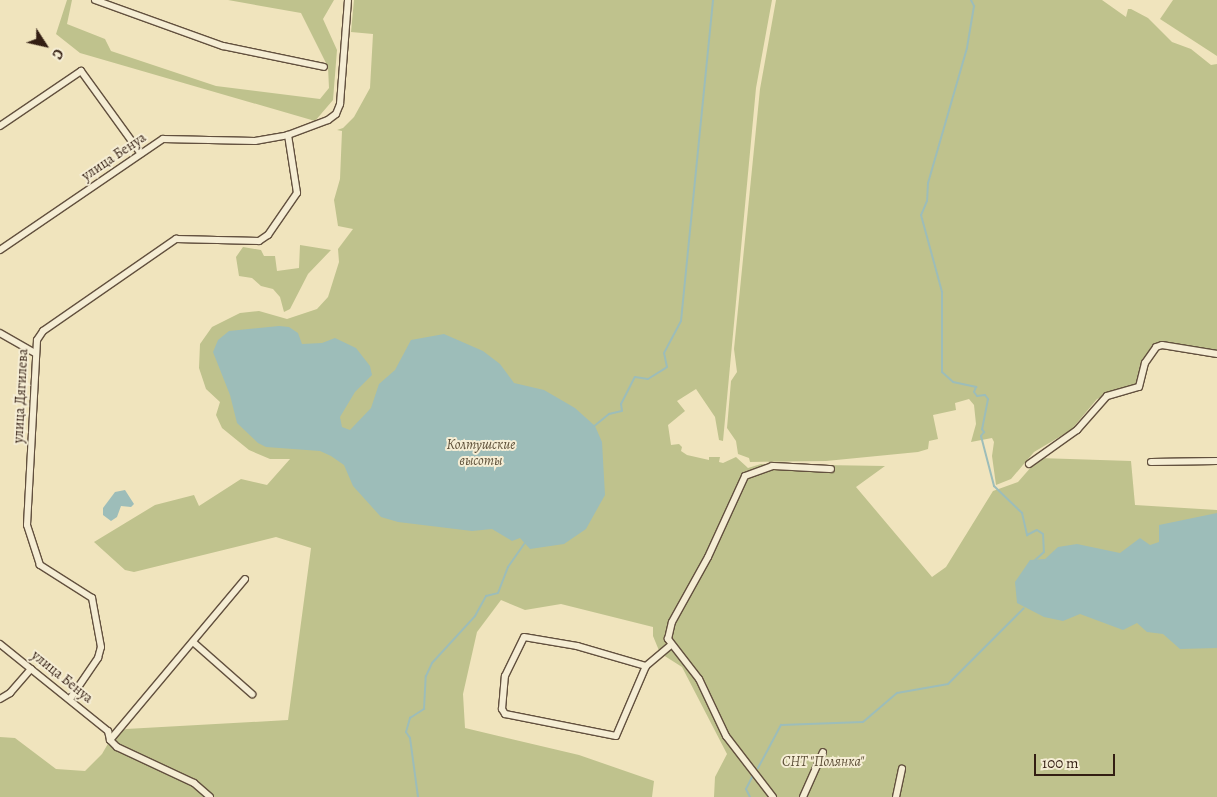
<!DOCTYPE html>
<meta charset="utf-8">
<style>
body{margin:0}
#map{position:relative;width:1217px;height:797px;overflow:hidden;background:#f0e4bd;font-family:Alegreya,serif}
div>[style]{position:absolute}
[style*='--x']{left:calc(var(--x)*1px);top:calc(var(--y)*1px);width:calc(var(--w)*1px);rotate:calc(var(--a)*1deg)}
.green>*{inset:0;background:#bfc28d}
.water>*{inset:0;background:#9dbdb9}
.stream>*{height:2px;margin:-1px;padding:0 1px;transform-origin:1px;border-radius:1px;background:#9dbdb9}
.roads{filter:drop-shadow(1px 0 #62503e) drop-shadow(-1px 0 #62503e) drop-shadow(0 1px #62503e) drop-shadow(0 -1px #62503e)}
.minor>*{height:6px;margin:-3px;padding:0 3px;transform-origin:3px;border-radius:3px;background:#f5edd4}
span{translate:-50% -50%;white-space:nowrap;text-align:center;line-height:1.15;-webkit-text-stroke:4px #f5edd4;paint-order:stroke}
.street-label{font-size:14px;color:#331e13}
.park-label{font-size:14px;color:#5d4f38;font-style:italic}
.north{position:absolute;left:20px;top:20px;width:50px;height:50px;-webkit-text-stroke:4px #f5edd4;paint-order:stroke;rotate:125deg;font-size:14px;font-weight:700;line-height:20px;text-align:center;color:#331e13}
.north::after{content:'';display:block;margin:auto;width:18px;height:22px;background:#331e13;clip-path:polygon(50% 0,100% 100%,50% 72%,0 100%)}
.scale{position:absolute;left:1034px;top:754px;width:81px;height:22px;box-sizing:border-box;border:2px solid #331e13;border-top:0;padding-left:6px;font-size:15px;line-height:18px;white-space:nowrap;color:#331e13;-webkit-text-stroke:4px #f5edd4;paint-order:stroke}
</style>
<div id="map">
<div class="green">
<i style="clip-path:polygon(67px 0,72px 0,67px 24px,105px 39px,111px 51px,216px 86px,320px 99px,329px 88px,328px 67px,301px 13px,228px 0,334px 0,323px 19px,337px 50px,333px 100px,315px 121px,80px 53px,56px 34px)"></i>
<i style="clip-path:polygon(354px 0,772px 0,756px 88px,723px 441px,719px 440px,715px 417px,696px 389px,677px 401px,685px 411px,668px 425px,671px 445px,679px 444px,682px 447px,681px 451px,687px 455px,709px 460px,709px 457px,720px 457px,719px 462px,723px 463px,736px 457px,748px 468px,761px 464px,885px 466px,856px 487px,932px 577px,946px 567px,993px 491px,1018px 482px,1039px 458px,1131px 461px,1135px 505px,1217px 510px,1217px 797px,714px 797px,715px 777px,727px 754px,682px 667px,660px 653px,653px 636px,653px 627px,561px 604px,525px 610px,501px 600px,477px 632px,463px 694px,465px 728px,579px 755px,654px 781px,652px 797px,0 797px,0 737px,15px 738px,56px 769px,85px 771px,102px 754px,113px 735px,126px 729px,288px 720px,311px 548px,276px 537px,134px 572px,125px 570px,94px 542px,155px 505px,194px 495px,199px 506px,241px 479px,267px 485px,290px 459px,270px 459px,249px 450px,222px 428px,216px 415px,220px 402px,206px 389px,199px 368px,200px 344px,212px 327px,240px 313px,259px 311px,287px 319px,317px 309px,328px 297px,339px 262px,338px 249px,353px 229px,338px 226px,334px 200px,340px 179px,342px 131px,337px 130px,343px 128px,354px 117px,370px 88px,373px 34px,351px 32px)"></i>
<i style="clip-path:polygon(776px 0,1102px 0,1126px 17px,1128px 9px,1131px 9px,1148px 18px,1172px 42px,1191px 49px,1211px 65px,1217px 64px,1217px 352px,1158px 343px,1151px 347px,1135px 386px,1097px 399px,1071px 430px,1034px 452px,1011px 479px,996px 485px,992px 456px,994px 442px,992px 438px,971px 442px,976px 424px,974px 405px,969px 399px,955px 403px,956px 410px,933px 415px,938px 439px,929px 441px,928px 449px,918px 452px,826px 461px,750px 462px,749px 458px,738px 454px,736px 441px,727px 428px,731px 381px,737px 372px,734px 349px,760px 89px)"></i>
<i style="clip-path:polygon(1173px 0,1217px 0,1217px 56px,1160px 19px)"></i>
<i style="clip-path:polygon(300px 245px,331px 250px,308px 274px,290px 309px,284px 312px,280px 297px,273px 289px,261px 286px,252px 278px,239px 276px,236px 257px,243px 247px,261px 250px,264px 256px,275px 256px,277px 271px,299px 268px)"></i>
</div>
<div class="water">
<i style="clip-path:polygon(279px 326px,289px 327px,298px 333px,302px 344px,322px 343px,335px 338px,356px 348px,370px 366px,372px 375px,355px 392px,340px 417px,342px 427px,350px 430px,371px 408px,379px 384px,395px 370px,411px 340px,444px 334px,483px 351px,500px 364px,514px 383px,544px 390px,575px 408px,595px 426px,602px 442px,605px 495px,586px 529px,564px 544px,530px 549px,520px 538px,512px 541px,492px 529px,472px 531px,398px 522px,381px 517px,353px 486px,344px 465px,331px 456px,320px 451px,266px 447px,258px 443px,237px 423px,230px 395px,213px 352px,218px 340px,229px 331px)"></i>
<i style="clip-path:polygon(125px 490px,134px 504px,131px 507px,121px 506px,117px 517px,111px 521px,103px 515px,103px 508px,115px 492px)"></i>
<i style="clip-path:polygon(1217px 513px,1217px 648px,1180px 649px,1163px 634px,1147px 632px,1137px 623px,1123px 630px,1080px 614px,1063px 621px,1044px 617px,1017px 603px,1015px 582px,1030px 560px,1045px 559px,1058px 547px,1077px 544px,1120px 553px,1140px 538px,1150px 545px,1159px 542px,1159px 525px)"></i>
</div>
<div class="stream">
<i style="--x:971;--y:0;--w:7;--a:63"></i>
<i style="--x:974;--y:6;--w:43;--a:99.5"></i>
<i style="--x:967;--y:48;--w:141;--a:106.1"></i>
<i style="--x:928;--y:183;--w:18;--a:93"></i>
<i style="--x:927;--y:201;--w:15;--a:113"></i>
<i style="--x:921;--y:215;--w:80;--a:74.7"></i>
<i style="--x:942;--y:292;--w:80;--a:90"></i>
<i style="--x:942;--y:372;--w:15;--a:42"></i>
<i style="--x:953;--y:382;--w:24;--a:12"></i>
<i style="--x:976;--y:387;--w:5;--a:112"></i>
<i style="--x:974;--y:392;--w:5;--a:53"></i>
<i style="--x:977;--y:396;--w:8;--a:-7"></i>
<i style="--x:985;--y:395;--w:5;--a:53"></i>
<i style="--x:988;--y:399;--w:31;--a:101"></i>
<i style="--x:982;--y:429;--w:4;--a:56"></i>
<i style="--x:984;--y:432;--w:5;--a:127"></i>
<i style="--x:981;--y:436;--w:52;--a:75.4"></i>
<i style="--x:994;--y:486;--w:39;--a:44"></i>
<i style="--x:1022;--y:513;--w:23;--a:77"></i>
<i style="--x:1027;--y:535;--w:11;--a:-27"></i>
<i style="--x:1037;--y:530;--w:7;--a:34"></i>
<i style="--x:1043;--y:534;--w:18;--a:87"></i>
<i style="--x:1044;--y:552;--w:12;--a:138"></i>
<i style="--x:593;--y:427;--w:21;--a:-39"></i>
<i style="--x:609;--y:414;--w:13;--a:-13"></i>
<i style="--x:622;--y:411;--w:7;--a:-98"></i>
<i style="--x:621;--y:404;--w:30;--a:-63"></i>
<i style="--x:635;--y:377;--w:13;--a:9"></i>
<i style="--x:648;--y:379;--w:22;--a:-32"></i>
<i style="--x:667;--y:367;--w:14;--a:-102"></i>
<i style="--x:664;--y:353;--w:36;--a:-62"></i>
<i style="--x:681;--y:321;--w:323;--a:-84.3"></i>
<i style="--x:758;--y:768;--w:49;--a:-61.9"></i>
<i style="--x:781;--y:725;--w:82;--a:-2.1"></i>
<i style="--x:863;--y:722;--w:45;--a:-40.5"></i>
<i style="--x:897;--y:693;--w:52;--a:-10"></i>
<i style="--x:948;--y:684;--w:107;--a:-45"></i>
<i style="--x:418;--y:797;--w:60;--a:-97.7"></i>
<i style="--x:410;--y:738;--w:7;--a:-124"></i>
<i style="--x:406;--y:732;--w:15;--a:-74"></i>
<i style="--x:410;--y:718;--w:17;--a:-33"></i>
<i style="--x:424;--y:709;--w:33;--a:-87"></i>
<i style="--x:426;--y:676;--w:14;--a:-65"></i>
<i style="--x:432;--y:663;--w:64;--a:-47.5"></i>
<i style="--x:475;--y:616;--w:23;--a:-61"></i>
<i style="--x:486;--y:596;--w:12;--a:-14"></i>
<i style="--x:498;--y:593;--w:28;--a:-69"></i>
<i style="--x:508;--y:567;--w:32;--a:-55"></i>
<i style="--x:750;--y:797;--w:9;--a:-117"></i>
<i style="--x:746;--y:789;--w:16;--a:-63"></i>
</div>
<div class="roads">
<div class="minor">
<i style="--x:95;--y:0;--w:136;--a:19.8"></i>
<i style="--x:223;--y:46;--w:103;--a:11.7"></i>
<i style="--x:0;--y:126;--w:98;--a:-34.2"></i>
<i style="--x:81;--y:71;--w:102;--a:54.1"></i>
<i style="--x:0;--y:250;--w:197;--a:-34.3"></i>
<i style="--x:163;--y:139;--w:92;--a:1.2"></i>
<i style="--x:255;--y:141;--w:34;--a:-10"></i>
<i style="--x:288;--y:135;--w:43;--a:-20.6"></i>
<i style="--x:328;--y:120;--w:10;--a:-37"></i>
<i style="--x:336;--y:114;--w:11;--a:-68"></i>
<i style="--x:340;--y:104;--w:104;--a:-85.6"></i>
<i style="--x:0;--y:333;--w:40;--a:29.7"></i>
<i style="--x:1151;--y:462;--w:66;--a:-0.9"></i>
<i style="--x:1029;--y:464;--w:59;--a:-35.3"></i>
<i style="--x:1077;--y:430;--w:45;--a:-48.6"></i>
<i style="--x:1107;--y:396;--w:33;--a:-16"></i>
<i style="--x:1139;--y:387;--w:25;--a:-76"></i>
<i style="--x:1145;--y:363;--w:19;--a:-55"></i>
<i style="--x:1156;--y:347;--w:6;--a:-18"></i>
<i style="--x:1162;--y:345;--w:56;--a:9.3"></i>
<i style="--x:193;--y:642;--w:79;--a:41.4"></i>
<i style="--x:0;--y:644;--w:139;--a:38.9"></i>
<i style="--x:108;--y:731;--w:9;--a:77"></i>
<i style="--x:110;--y:740;--w:10;--a:45"></i>
<i style="--x:117;--y:747;--w:85;--a:25.1"></i>
<i style="--x:194;--y:783;--w:21;--a:41"></i>
<i style="--x:646;--y:666;--w:76;--a:113.2"></i>
<i style="--x:616;--y:736;--w:113;--a:-168.8"></i>
<i style="--x:505;--y:714;--w:6;--a:-121"></i>
<i style="--x:502;--y:709;--w:33;--a:-85"></i>
<i style="--x:505;--y:676;--w:43;--a:-64"></i>
<i style="--x:524;--y:637;--w:54;--a:9.6"></i>
<i style="--x:577;--y:646;--w:72;--a:16.2"></i>
<i style="--x:646;--y:666;--w:31;--a:-40"></i>
<i style="--x:0;--y:699;--w:12;--a:-31"></i>
<i style="--x:10;--y:693;--w:32;--a:-49"></i>
<i style="--x:70;--y:699;--w:50;--a:-55.7"></i>
<i style="--x:98;--y:658;--w:11;--a:-75"></i>
<i style="--x:101;--y:647;--w:50;--a:-100.4"></i>
<i style="--x:92;--y:598;--w:62;--a:-147.6"></i>
<i style="--x:40;--y:565;--w:42;--a:-108"></i>
<i style="--x:27;--y:525;--w:185;--a:-86.9"></i>
<i style="--x:37;--y:340;--w:11;--a:-56"></i>
<i style="--x:43;--y:331;--w:162;--a:-34.7"></i>
<i style="--x:176;--y:239;--w:83;--a:1.4"></i>
<i style="--x:259;--y:241;--w:11;--a:-34"></i>
<i style="--x:268;--y:235;--w:51;--a:-55.4"></i>
<i style="--x:297;--y:193;--w:59;--a:-98.8"></i>
<i style="--x:110;--y:740;--w:210;--a:-50"></i>
<i style="--x:773;--y:797;--w:77;--a:-127.6"></i>
<i style="--x:726;--y:736;--w:63;--a:-115.3"></i>
<i style="--x:699;--y:679;--w:51;--a:-127.8"></i>
<i style="--x:668;--y:639;--w:17;--a:-77"></i>
<i style="--x:672;--y:622;--w:74;--a:-61"></i>
<i style="--x:708;--y:557;--w:89;--a:-65.4"></i>
<i style="--x:745;--y:476;--w:29;--a:-20"></i>
<i style="--x:772;--y:466;--w:59;--a:2.9"></i>
<i style="--x:803;--y:797;--w:49;--a:-66"></i>
<i style="--x:896;--y:797;--w:29;--a:-78"></i>
</div>
</div>
<div class="street-label">
<span style="left:114px;top:157px;rotate:-34deg">улица Бенуа</span>
<span style="left:21px;top:396px;rotate:-87deg">улица Дягилева</span>
<span style="left:62px;top:677px;rotate:39deg">улица Бенуа</span>
</div>
<div class="park-label">
<span style="left:481px;top:453px">Колтушские<br>высоты</span>
<span style="left:823px;top:762px">СНТ "Полянка"</span>
</div>
<div class="north">С</div>
<div class="scale">100 m</div>
</div>
